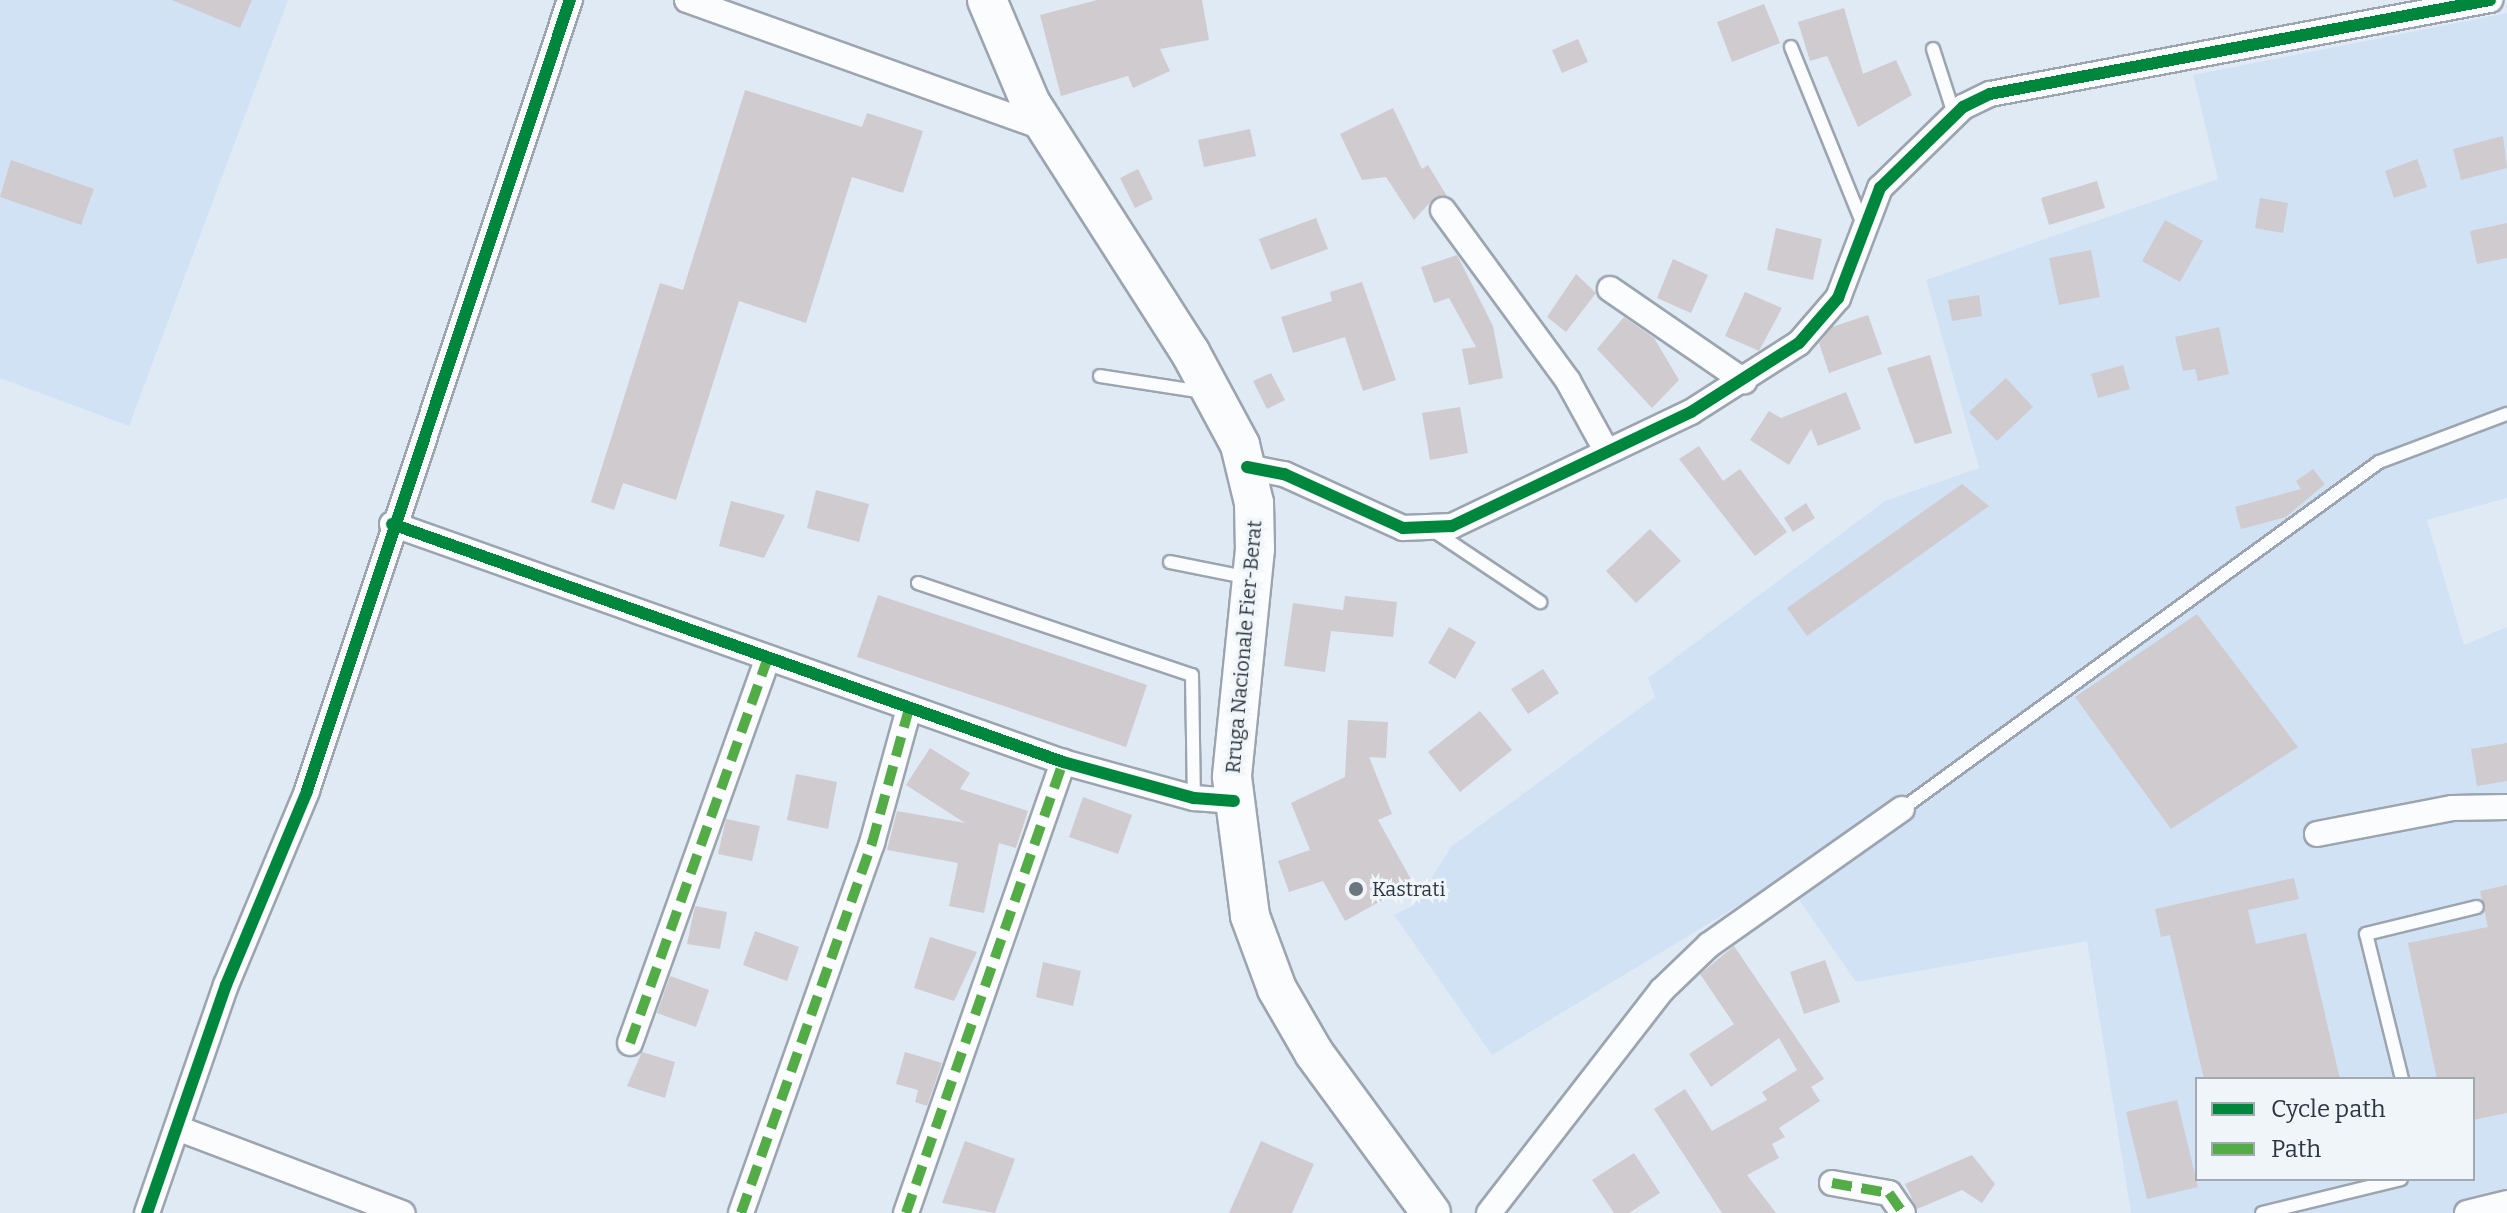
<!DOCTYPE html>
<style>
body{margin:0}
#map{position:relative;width:2507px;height:1213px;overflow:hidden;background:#dfeaf5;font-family:Bitter,serif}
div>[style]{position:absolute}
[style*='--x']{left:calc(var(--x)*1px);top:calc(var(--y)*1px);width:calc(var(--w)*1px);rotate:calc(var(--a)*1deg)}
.built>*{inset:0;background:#d2e2f5}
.building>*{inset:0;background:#d0cbce}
.roads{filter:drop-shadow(2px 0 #9ca5af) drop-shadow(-2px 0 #9ca5af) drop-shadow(0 2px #9ca5af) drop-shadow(0 -2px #9ca5af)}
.lane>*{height:12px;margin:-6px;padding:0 6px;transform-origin:6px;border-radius:6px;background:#fafcfe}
.street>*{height:24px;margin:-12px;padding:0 12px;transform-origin:12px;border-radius:12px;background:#fafcfe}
.primary>*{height:38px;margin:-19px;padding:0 19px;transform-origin:19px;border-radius:19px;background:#fafcfe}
.quiet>*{height:10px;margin-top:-5px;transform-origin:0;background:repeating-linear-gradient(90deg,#54ac46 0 20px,transparent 0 30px)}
.cycleway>*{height:12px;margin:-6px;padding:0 6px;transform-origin:6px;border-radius:6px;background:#00873e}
.dots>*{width:22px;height:22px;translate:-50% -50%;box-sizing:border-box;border:4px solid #f0f5fa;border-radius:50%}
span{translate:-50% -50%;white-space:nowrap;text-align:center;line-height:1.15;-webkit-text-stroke:6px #f0f5fa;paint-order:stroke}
.street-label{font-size:20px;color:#2d3741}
.poi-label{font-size:20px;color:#2d3741}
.left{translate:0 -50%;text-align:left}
.legend{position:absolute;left:2195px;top:1077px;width:280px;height:104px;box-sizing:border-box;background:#f0f5fa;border:2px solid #a2a9b0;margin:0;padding:10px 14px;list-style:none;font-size:24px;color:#2d3741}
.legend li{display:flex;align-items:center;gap:16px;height:40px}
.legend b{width:40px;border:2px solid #a2a9b0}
</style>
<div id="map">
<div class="built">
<i style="clip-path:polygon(0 0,288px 0,129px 426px,0 378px)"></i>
<i style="clip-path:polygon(evenodd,2507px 13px,2507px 498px,2427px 520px,2464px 645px,2507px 627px,2507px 1213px,2131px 1213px,2087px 941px,1856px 982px,1784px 878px,1492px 1055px,1394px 915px,1414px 905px,1452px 846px,1655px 697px,1648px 678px,1885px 501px,1979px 468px,1926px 280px,2218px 179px,2193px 75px,2507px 13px,2197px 1079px,2473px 1079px,2473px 1179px,2197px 1179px,2197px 1079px)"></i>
</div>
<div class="building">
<i style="clip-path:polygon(172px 0,252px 0,240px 28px)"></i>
<i style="clip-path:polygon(1097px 0,1202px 0,1209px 40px,1160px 49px,1170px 71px,1133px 88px,1128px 76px,1061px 96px,1040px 15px)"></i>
<i style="clip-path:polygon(1764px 4px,1780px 43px,1732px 62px,1717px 22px)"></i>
<i style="clip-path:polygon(1844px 8px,1863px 74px,1896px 60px,1912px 95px,1858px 127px,1827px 56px,1810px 61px,1798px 22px)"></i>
<i style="clip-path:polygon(1578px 39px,1588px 62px,1562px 73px,1552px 50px)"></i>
<i style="clip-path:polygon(745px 90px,862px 127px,867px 113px,923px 131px,903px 193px,852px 177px,806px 323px,739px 301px,676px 500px,623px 483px,614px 510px,591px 502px,660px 283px,683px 290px)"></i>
<i style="clip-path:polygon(1393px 108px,1422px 169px,1428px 165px,1447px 196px,1434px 198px,1414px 220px,1386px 177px,1362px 180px,1340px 134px)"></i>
<i style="clip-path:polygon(1250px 129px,1256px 156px,1204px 167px,1198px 140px)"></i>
<i style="clip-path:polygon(2503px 136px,2507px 168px,2461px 180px,2453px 149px)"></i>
<i style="clip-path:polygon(2417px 159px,2427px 187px,2394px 198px,2385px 171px)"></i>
<i style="clip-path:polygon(11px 160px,94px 189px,81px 225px,0 197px)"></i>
<i style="clip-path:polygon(1138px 169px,1153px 199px,1135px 208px,1120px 178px)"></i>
<i style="clip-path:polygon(2097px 181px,2105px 208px,2049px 225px,2041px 198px)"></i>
<i style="clip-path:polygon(2260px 198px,2288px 203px,2283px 233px,2255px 228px)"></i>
<i style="clip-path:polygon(1316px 218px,1328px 249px,1271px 270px,1259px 239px)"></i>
<i style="clip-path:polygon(2165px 220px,2203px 241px,2180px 282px,2142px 261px)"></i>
<i style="clip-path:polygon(2507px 223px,2507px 258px,2477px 264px,2470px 231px)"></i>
<i style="clip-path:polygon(1776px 228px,1822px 239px,1813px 280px,1767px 270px)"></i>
<i style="clip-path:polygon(2091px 250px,2100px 297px,2059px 305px,2049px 258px)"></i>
<i style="clip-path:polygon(1457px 255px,1493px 326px,1503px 378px,1469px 385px,1462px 349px,1476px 347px,1449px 298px,1434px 303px,1421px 267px)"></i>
<i style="clip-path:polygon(1673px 259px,1708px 275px,1691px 313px,1657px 298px)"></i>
<i style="clip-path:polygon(1576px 274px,1596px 293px,1566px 332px,1547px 317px)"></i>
<i style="clip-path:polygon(1362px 282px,1396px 380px,1363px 391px,1345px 337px,1293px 353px,1281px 317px,1332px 301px,1330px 292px)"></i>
<i style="clip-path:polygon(1745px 292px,1782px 308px,1759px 351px,1725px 336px)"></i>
<i style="clip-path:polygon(1979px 295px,1982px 316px,1952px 321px,1948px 300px)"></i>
<i style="clip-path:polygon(1868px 315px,1882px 354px,1829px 373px,1819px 343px,1832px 327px)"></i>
<i style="clip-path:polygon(1624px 317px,1654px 338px,1679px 380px,1652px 408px,1597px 349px)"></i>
<i style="clip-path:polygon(2219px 327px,2229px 374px,2198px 381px,2195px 369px,2183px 371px,2175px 337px)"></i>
<i style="clip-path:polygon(1930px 355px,1952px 433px,1915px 444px,1887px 368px)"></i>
<i style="clip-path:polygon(2123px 365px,2130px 389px,2098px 398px,2091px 374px)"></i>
<i style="clip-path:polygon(1271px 373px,1285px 400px,1267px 409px,1253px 381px)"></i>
<i style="clip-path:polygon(2006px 378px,2033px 407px,1997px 441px,1969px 412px)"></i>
<i style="clip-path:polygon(1846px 392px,1861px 429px,1818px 446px,1811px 429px,1789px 465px,1750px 440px,1769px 411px,1781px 418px)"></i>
<i style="clip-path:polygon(1460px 407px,1468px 453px,1430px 460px,1422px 413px)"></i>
<i style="clip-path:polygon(1699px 446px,1723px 481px,1740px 469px,1787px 532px,1755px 556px,1679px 459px)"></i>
<i style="clip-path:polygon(2313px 469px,2325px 484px,2286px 517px,2241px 529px,2235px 507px,2301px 489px,2296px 481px)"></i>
<i style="clip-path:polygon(1962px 484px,1989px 506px,1807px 636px,1787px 608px)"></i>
<i style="clip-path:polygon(816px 490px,869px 504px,859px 542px,807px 528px)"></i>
<i style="clip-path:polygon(731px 501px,785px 515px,764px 558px,719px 546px)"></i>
<i style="clip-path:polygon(1806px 503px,1815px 518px,1793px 532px,1784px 518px)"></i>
<i style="clip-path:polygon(1650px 529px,1681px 561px,1636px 603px,1606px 571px)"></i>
<i style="clip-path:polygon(878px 595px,1147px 685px,1126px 747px,857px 657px)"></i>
<i style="clip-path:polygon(1345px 596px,1397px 602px,1393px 637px,1331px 631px,1325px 672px,1284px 666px,1293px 603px,1343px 610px)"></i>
<i style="clip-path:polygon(2197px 614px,2298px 747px,2171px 829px,2075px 697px)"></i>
<i style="clip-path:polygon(1449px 627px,1476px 642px,1455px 679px,1428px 663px)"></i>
<i style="clip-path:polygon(1543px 669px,1559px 693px,1528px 714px,1511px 689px)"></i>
<i style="clip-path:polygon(1480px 711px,1512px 750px,1460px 792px,1428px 752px)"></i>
<i style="clip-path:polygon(1348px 720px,1388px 722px,1386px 758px,1369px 757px,1392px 814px,1378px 820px,1413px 883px,1345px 921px,1323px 881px,1289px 892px,1278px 861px,1310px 850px,1291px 803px,1345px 777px)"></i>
<i style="clip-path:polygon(2507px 743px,2507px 781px,2477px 786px,2471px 749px)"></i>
<i style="clip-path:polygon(930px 748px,970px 773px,960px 789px,1028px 811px,1016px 848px,999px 843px,984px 913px,949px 906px,958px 863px,887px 850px,897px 811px,965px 823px,906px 785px)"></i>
<i style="clip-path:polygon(796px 774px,837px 782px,828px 829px,787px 820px)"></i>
<i style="clip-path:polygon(1083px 797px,1132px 815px,1118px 854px,1069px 837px)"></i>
<i style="clip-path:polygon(726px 819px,760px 826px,752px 861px,718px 854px)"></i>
<i style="clip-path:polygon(2294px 878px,2299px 899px,2248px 910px,2256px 944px,2306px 933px,2340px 1079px,2204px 1079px,2170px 935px,2161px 937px,2155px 909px)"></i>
<i style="clip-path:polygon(2507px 885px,2507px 1113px,2473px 1120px,2473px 1079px,2437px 1079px,2408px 943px,2488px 927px,2480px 891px)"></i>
<i style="clip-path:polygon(695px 906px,727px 912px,720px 949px,687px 944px)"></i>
<i style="clip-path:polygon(755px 931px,799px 947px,787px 981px,743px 965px)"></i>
<i style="clip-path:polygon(930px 937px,977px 952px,954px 1001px,914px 988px)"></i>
<i style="clip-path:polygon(1734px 946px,1824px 1079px,1811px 1087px,1820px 1101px,1779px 1128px,1785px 1137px,1772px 1144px,1779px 1158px,1747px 1175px,1776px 1213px,1722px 1213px,1654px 1109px,1685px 1089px,1712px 1131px,1767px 1100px,1762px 1092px,1797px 1070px,1779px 1038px,1711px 1087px,1689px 1054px,1734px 1024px,1700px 974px)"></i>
<i style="clip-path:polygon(1825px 960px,1840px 1002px,1804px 1014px,1790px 972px)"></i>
<i style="clip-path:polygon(1043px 962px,1081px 971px,1073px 1006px,1036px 997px)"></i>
<i style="clip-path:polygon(670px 976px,709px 990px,696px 1027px,657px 1013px)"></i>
<i style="clip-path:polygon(642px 1052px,675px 1062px,665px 1098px,627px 1086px)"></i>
<i style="clip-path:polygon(905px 1052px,942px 1063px,927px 1106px,915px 1102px,918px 1090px,896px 1084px)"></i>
<i style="clip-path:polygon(2177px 1100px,2198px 1187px,2147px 1199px,2126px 1112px)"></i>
<i style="clip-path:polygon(965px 1141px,1015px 1159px,995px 1213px,942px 1203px)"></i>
<i style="clip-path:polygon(1261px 1141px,1314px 1164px,1292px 1213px,1229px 1213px)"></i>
<i style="clip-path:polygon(1634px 1153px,1660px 1193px,1629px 1213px,1614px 1213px,1592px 1180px)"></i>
<i style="clip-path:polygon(1972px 1155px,1995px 1184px,1982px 1203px,1962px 1190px,1917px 1209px,1905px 1184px)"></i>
</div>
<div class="roads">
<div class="lane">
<i style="--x:1791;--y:47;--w:189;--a:67.9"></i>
<i style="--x:1933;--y:49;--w:68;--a:72.1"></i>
<i style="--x:1100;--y:376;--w:104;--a:8.8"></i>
<i style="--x:1434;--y:531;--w:128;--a:33.8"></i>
<i style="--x:1170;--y:562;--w:81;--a:11.4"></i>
<i style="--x:918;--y:583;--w:289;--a:18.6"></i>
<i style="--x:1192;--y:675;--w:123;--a:89.1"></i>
<i style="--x:1902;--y:809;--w:590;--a:-36.03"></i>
<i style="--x:2379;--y:462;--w:137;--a:-20.6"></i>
<i style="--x:2402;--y:1079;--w:149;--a:-103.9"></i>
<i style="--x:2366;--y:934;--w:114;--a:-13.7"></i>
<i style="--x:2262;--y:1213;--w:143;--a:-13.7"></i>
</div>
<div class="street">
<i style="--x:687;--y:0;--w:382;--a:19.7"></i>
<i style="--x:1443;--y:210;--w:212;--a:53.8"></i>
<i style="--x:1568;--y:381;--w:79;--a:61.2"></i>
<i style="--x:1610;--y:289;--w:163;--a:34.5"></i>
<i style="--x:1247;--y:467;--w:38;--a:11"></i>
<i style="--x:1284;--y:474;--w:131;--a:24.4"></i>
<i style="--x:1403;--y:528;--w:49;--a:-2.3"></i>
<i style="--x:1452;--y:526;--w:265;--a:-25.5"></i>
<i style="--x:1691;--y:412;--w:128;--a:-32.6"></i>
<i style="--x:1799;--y:343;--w:60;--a:-49.1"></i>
<i style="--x:1838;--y:298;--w:118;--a:-69.1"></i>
<i style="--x:1880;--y:188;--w:116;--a:-44.3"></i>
<i style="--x:1963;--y:107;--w:30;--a:-26"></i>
<i style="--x:1990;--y:94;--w:509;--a:-10.65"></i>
<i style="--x:392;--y:524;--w:712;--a:19.53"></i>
<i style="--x:1063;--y:762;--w:136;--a:15.4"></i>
<i style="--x:1194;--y:798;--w:40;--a:4.3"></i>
<i style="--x:2317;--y:834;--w:137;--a:-10.9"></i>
<i style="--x:2452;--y:808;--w:55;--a:-1"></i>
<i style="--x:630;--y:1043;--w:409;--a:-70.3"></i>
<i style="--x:177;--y:1128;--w:241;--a:20.7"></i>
<i style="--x:1832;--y:1183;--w:58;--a:10"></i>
<i style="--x:1889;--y:1193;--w:24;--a:55"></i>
<i style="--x:147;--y:1213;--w:241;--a:-70.9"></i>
<i style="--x:226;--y:985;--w:210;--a:-67.3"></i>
<i style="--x:307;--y:791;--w:834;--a:-71.61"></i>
<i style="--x:741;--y:1213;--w:393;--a:-70.5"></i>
<i style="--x:872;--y:843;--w:139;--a:-74.6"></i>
<i style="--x:906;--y:1213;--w:478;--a:-70.8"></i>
<i style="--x:1489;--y:1213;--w:282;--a:-52.2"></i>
<i style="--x:1662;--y:990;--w:65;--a:-43.8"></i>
<i style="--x:1709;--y:945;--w:236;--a:-35.2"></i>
<i style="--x:2467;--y:1213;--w:41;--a:-14"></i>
</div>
<div class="primary">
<i style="--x:987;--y:0;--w:111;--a:67.1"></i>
<i style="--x:1030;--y:102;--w:297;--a:57.4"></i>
<i style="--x:1190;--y:352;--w:106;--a:61.7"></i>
<i style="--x:1240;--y:445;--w:60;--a:76.4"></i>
<i style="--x:1254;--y:503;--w:46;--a:88.8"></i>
<i style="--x:1255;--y:549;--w:229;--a:95.8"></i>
<i style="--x:1232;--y:777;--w:140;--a:82.6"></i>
<i style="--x:1250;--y:916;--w:78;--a:69.7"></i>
<i style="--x:1277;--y:989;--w:74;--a:60"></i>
<i style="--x:1314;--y:1053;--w:198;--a:53.8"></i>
</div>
</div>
<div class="quiet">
<i style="--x:630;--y:1043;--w:409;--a:-70.3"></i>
<i style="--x:1832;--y:1183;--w:58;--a:10"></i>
<i style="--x:1889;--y:1193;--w:24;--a:55"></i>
<i style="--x:741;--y:1213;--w:393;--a:-70.5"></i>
<i style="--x:872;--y:843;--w:139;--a:-74.6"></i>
<i style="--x:906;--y:1213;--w:478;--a:-70.8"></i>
</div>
<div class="cycleway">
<i style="--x:1247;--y:467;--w:38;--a:11"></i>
<i style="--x:1284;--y:474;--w:131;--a:24.4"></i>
<i style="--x:1403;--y:528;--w:49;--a:-2.3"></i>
<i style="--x:1452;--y:526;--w:265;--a:-25.5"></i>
<i style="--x:1691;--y:412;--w:128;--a:-32.6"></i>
<i style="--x:1799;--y:343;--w:60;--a:-49.1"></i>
<i style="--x:1838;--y:298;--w:118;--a:-69.1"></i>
<i style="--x:1880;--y:188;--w:116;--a:-44.3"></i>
<i style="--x:1963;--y:107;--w:30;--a:-26"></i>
<i style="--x:1990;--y:94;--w:509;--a:-10.65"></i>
<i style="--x:392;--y:524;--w:712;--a:19.53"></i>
<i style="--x:1063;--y:762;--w:136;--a:15.4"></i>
<i style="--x:1194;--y:798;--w:40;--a:4.3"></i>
<i style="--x:147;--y:1213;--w:241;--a:-70.9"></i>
<i style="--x:226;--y:985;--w:210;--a:-67.3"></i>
<i style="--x:307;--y:791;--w:834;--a:-71.61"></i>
</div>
<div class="dots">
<i style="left:1356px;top:889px;background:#6b7680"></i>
</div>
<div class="street-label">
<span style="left:1244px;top:647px;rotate:-85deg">Rruga Nacionale Fier-Berat</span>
</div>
<div class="poi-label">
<span class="left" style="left:1372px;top:889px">Kastrati</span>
</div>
<ul class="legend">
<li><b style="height:10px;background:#00873e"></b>Cycle path</li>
<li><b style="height:10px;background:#54ac46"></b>Path</li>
</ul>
</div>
